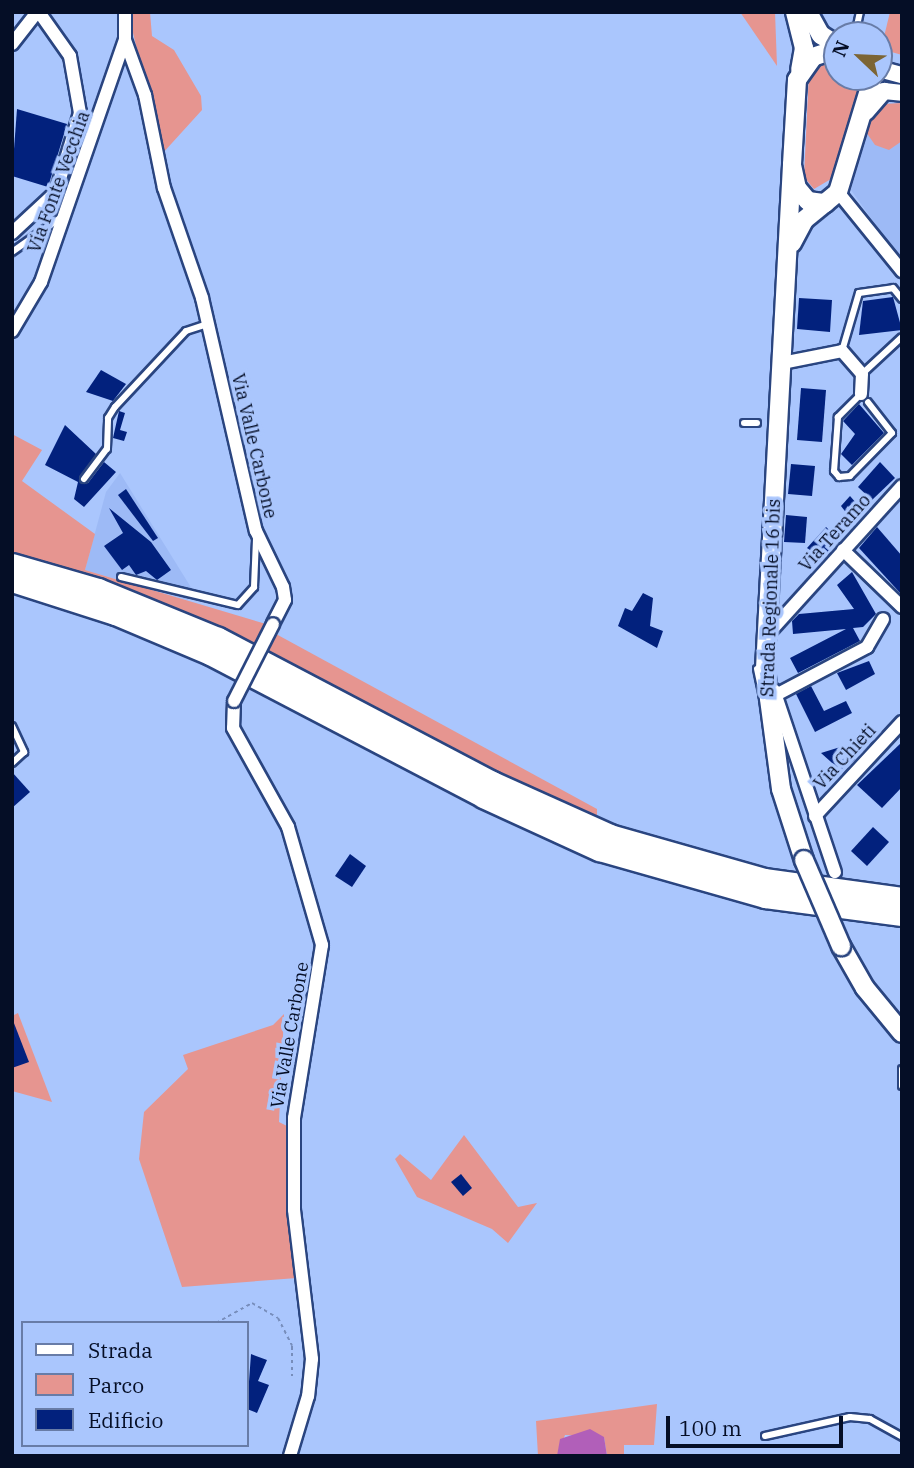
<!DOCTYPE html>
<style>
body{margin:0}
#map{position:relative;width:914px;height:1468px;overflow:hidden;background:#aac6fd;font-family:"IBM Plex Serif",serif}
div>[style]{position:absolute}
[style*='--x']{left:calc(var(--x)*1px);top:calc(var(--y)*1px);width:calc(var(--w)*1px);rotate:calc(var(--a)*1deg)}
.built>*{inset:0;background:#9dbaf6}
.green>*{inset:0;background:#e69590}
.water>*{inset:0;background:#b15fb9}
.building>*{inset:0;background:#02217d}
.path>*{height:2px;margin-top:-1px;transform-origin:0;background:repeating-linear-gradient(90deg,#778dbb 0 3.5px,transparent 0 7px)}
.roads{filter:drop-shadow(2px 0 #2a4580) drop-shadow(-2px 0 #2a4580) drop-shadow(0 2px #2a4580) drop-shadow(0 -2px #2a4580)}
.service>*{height:6px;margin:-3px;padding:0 3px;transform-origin:3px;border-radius:3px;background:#fff}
.minor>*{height:12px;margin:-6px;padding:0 6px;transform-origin:6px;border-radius:6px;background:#fff}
.tertiary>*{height:16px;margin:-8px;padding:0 8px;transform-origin:8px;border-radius:8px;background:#fff}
.secondary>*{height:18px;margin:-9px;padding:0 9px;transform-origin:9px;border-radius:9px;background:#fff}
.trunk>*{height:21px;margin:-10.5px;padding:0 10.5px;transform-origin:10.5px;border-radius:10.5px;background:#fff}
.bridges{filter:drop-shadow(2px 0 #2a4580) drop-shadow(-2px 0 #2a4580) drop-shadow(0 2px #2a4580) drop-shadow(0 -2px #2a4580)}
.minor-bridge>*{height:12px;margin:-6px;padding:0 6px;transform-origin:6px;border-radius:6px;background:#fff}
.secondary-bridge>*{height:18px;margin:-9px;padding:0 9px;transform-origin:9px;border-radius:9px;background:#fff}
span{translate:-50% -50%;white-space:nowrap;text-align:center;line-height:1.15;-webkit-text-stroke:7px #aac6fd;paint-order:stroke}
.street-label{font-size:18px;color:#050e26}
.frame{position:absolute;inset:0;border:14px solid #050e26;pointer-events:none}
.legend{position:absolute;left:21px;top:1321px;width:228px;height:126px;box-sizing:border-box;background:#aac6fd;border:2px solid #687ca7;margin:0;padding:9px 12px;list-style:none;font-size:21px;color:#050e26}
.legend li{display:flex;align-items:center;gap:14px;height:35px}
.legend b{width:35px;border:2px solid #687ca7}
.north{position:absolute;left:823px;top:21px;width:70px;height:70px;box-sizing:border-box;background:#aac6fd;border:2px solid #687ca7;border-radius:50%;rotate:293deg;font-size:19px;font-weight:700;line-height:28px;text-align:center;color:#050e26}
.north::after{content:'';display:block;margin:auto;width:24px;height:32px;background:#7c6535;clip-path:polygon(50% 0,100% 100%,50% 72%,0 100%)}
.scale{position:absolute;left:666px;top:1416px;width:177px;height:32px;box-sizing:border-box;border:4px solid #050e26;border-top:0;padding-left:9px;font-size:21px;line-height:24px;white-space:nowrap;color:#050e26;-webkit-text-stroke:5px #aac6fd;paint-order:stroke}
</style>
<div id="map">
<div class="built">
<i style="clip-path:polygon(891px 102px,902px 103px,902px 262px,851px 190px,869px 122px)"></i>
<i style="clip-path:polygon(120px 473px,192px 589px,188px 600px,85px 570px,106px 492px)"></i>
</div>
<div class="green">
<i style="clip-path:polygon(128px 12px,150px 12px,152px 36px,174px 50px,201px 96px,202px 110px,162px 154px)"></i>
<i style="clip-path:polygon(740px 12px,775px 12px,777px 66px)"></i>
<i style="clip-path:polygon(890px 12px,902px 12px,902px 55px,881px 49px)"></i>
<i style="clip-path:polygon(837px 53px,837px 77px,860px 77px,860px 82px,831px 179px,814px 189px,804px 177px,809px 72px)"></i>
<i style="clip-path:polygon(902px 103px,902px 141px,889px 150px,875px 145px,866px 132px,872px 116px,883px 104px)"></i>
<i style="clip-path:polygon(12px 434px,42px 450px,22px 481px,95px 534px,85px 570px,266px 624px,254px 645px,203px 619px,12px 554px)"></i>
<i style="clip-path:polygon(276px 634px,597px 809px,597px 823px,477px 768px,267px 652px)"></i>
<i style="clip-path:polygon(18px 1013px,52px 1102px,12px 1091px,12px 1016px)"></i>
<i style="clip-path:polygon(284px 1014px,279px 1122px,289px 1127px,287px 1203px,297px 1278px,182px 1287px,139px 1159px,144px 1112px,188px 1069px,183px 1055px,273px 1025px)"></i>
<i style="clip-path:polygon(464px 1135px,518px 1207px,537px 1203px,508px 1243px,492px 1229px,417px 1197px,395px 1159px,400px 1154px,431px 1180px)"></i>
<i style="clip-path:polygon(657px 1404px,654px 1445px,624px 1445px,624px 1456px,607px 1456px,604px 1437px,565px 1435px,557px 1456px,538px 1456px,536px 1421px)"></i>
</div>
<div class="water">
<i style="clip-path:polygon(590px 1429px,604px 1437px,607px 1456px,557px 1456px,560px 1439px)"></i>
</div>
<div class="building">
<i style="clip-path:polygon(17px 109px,67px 124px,48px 187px,12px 176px)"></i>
<i style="clip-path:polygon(893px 297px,902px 330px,859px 335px,863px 301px)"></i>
<i style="clip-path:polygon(799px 298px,832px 300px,830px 332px,797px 329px)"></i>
<i style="clip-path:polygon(101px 370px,126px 384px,113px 401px,86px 392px)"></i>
<i style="clip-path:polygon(801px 388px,826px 390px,822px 442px,797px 440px)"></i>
<i style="clip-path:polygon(859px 404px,884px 433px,852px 465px,841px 454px,855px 434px,843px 421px)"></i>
<i style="clip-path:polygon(119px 411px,125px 413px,120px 430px,127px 432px,124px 441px,113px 438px)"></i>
<i style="clip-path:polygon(65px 425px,96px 454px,80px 483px,88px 483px,104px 462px,116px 472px,84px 507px,74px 499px,78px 482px,45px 465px)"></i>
<i style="clip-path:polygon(880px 462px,895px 478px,872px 500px,858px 487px)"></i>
<i style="clip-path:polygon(791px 464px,815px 466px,812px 496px,788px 494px)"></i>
<i style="clip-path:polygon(126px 489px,158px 538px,153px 541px,118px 495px)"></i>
<i style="clip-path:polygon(850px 496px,864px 512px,854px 523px,841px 506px)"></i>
<i style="clip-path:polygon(109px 508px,151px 542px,171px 570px,157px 580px,146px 571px,136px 575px,129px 565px,122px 570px,104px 546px,123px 533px)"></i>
<i style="clip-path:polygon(786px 515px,807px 517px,805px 543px,784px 542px)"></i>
<i style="clip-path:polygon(826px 527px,839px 539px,813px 568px,804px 560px,812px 552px,807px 548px)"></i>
<i style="clip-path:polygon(877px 527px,902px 556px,902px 595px,859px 548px)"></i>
<i style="clip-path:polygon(852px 572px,876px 614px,863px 627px,853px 628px,860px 641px,798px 673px,790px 658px,846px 629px,793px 634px,792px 621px,799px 614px,854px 609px,837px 585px)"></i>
<i style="clip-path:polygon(643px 593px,653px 598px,650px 626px,663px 631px,657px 648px,618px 626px,625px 608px,632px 611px)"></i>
<i style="clip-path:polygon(869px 661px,875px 674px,846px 690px,837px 673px)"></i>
<i style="clip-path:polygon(811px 686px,824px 711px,846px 701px,852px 713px,815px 732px,796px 694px)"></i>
<i style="clip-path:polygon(902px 742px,902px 787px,882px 808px,857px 785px)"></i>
<i style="clip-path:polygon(850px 744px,855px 760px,840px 770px,821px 753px)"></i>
<i style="clip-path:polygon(12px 772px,30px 792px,12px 808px)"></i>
<i style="clip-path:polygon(873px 827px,889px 842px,867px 866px,851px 851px)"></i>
<i style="clip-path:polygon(350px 854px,366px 866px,352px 887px,335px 876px)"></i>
<i style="clip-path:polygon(12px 1018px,29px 1062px,12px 1068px)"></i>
<i style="clip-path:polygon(461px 1174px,472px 1188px,463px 1196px,451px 1182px)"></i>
<i style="clip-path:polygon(251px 1354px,267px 1360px,258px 1381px,269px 1385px,257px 1413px,247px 1409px)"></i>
</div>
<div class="path">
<i style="--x:216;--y:1323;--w:41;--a:-29.1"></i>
<i style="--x:252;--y:1303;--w:30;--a:30"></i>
<i style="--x:278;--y:1318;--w:31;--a:63"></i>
<i style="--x:292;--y:1346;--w:30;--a:90"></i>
</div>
<div class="roads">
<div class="service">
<i style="--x:855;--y:35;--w:24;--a:-78"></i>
<i style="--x:12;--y:252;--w:62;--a:-35.2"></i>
<i style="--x:842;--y:351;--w:60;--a:-73.7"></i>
<i style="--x:859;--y:293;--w:34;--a:-8"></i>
<i style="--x:893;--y:288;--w:14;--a:51"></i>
<i style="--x:862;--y:374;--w:54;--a:-42.8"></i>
<i style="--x:861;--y:394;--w:33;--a:135"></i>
<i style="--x:838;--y:417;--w:54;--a:94.2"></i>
<i style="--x:834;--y:471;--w:8;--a:50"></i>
<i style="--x:839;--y:477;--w:11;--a:-5"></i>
<i style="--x:850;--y:476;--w:60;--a:-45.7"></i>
<i style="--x:892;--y:433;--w:39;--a:-128"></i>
<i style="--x:744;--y:423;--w:13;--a:0"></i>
<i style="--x:84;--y:479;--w:38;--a:-53"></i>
<i style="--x:107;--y:449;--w:31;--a:-88"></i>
<i style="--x:108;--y:418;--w:13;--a:-58"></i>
<i style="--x:115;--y:407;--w:104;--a:-46.9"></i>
<i style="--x:186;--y:331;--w:23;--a:-18"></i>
<i style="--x:121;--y:577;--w:120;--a:13.5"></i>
<i style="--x:238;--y:605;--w:24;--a:-48"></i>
<i style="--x:254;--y:587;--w:48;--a:-87.6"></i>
<i style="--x:757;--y:669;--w:34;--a:78"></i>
<i style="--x:12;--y:726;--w:29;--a:65"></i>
<i style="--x:24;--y:752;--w:16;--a:137"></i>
<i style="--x:902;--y:1069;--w:17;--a:90"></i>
<i style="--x:765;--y:1436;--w:87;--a:-12.6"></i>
<i style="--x:850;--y:1417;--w:20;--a:6"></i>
<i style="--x:870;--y:1419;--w:37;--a:29"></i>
</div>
<div class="minor">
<i style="--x:125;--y:12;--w:28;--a:90"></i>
<i style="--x:125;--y:40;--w:59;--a:70"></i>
<i style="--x:145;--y:95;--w:95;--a:78.5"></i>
<i style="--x:164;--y:188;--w:116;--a:70.9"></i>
<i style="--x:202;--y:298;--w:239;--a:77"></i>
<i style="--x:256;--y:531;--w:62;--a:64.3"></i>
<i style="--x:283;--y:587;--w:13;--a:81"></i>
<i style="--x:285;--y:600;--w:27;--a:117"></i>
<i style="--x:12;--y:44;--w:41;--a:-52"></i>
<i style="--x:838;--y:192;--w:102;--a:51"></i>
<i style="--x:12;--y:233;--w:60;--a:-43"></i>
<i style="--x:56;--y:192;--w:83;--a:-73.1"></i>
<i style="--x:80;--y:113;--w:58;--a:-100"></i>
<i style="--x:70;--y:56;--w:54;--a:-125.2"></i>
<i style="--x:12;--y:331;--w:57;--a:-59.4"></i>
<i style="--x:41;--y:282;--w:256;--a:-70.9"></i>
<i style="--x:782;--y:363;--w:61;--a:-11.3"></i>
<i style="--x:842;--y:351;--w:30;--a:49"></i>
<i style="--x:862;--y:374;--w:20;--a:93"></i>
<i style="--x:843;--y:550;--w:82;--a:44"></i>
<i style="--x:767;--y:635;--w:201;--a:-47.8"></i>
<i style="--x:774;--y:690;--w:192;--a:71.5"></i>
<i style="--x:776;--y:695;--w:103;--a:-27.8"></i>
<i style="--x:867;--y:647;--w:32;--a:-60"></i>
<i style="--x:234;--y:701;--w:27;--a:92"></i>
<i style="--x:233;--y:728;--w:113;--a:60.9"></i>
<i style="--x:288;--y:827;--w:123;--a:73.9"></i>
<i style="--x:322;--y:945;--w:175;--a:99.2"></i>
<i style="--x:294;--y:1118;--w:92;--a:90"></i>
<i style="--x:294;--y:1210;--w:150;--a:83.1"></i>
<i style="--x:312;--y:1359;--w:37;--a:96"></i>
<i style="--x:308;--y:1396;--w:63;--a:106.7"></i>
<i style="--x:815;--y:816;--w:128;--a:-47.2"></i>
</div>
<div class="tertiary">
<i style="--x:879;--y:69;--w:24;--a:15"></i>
<i style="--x:866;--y:112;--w:28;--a:-49"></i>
<i style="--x:884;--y:91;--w:18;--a:6"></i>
</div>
<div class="secondary">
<i style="--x:795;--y:12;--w:37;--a:76"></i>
<i style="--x:804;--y:48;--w:22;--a:100"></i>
<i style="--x:808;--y:12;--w:26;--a:61"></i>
<i style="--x:821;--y:35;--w:19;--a:32"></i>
<i style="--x:837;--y:49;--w:25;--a:162"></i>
<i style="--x:813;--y:57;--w:28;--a:125"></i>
<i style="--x:797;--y:80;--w:85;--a:93.4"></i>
<i style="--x:792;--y:165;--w:24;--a:78"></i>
<i style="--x:797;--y:188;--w:17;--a:50"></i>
<i style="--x:808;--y:201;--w:17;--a:7"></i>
<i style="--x:825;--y:203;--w:17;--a:-40"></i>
<i style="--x:838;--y:192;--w:120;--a:-73.1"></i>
<i style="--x:792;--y:165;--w:505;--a:93.07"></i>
<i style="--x:765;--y:669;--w:121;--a:82.4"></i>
<i style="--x:781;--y:789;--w:75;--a:72.1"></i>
<i style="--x:792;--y:243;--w:26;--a:-62"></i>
<i style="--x:804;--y:220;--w:27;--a:-39"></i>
<i style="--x:841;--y:946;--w:48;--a:60.3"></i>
<i style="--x:865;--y:988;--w:58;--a:50.6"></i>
</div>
<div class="trunk">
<i style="--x:12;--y:564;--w:90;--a:16.2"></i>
<i style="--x:98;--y:589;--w:130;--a:22.2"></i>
<i style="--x:218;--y:638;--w:310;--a:27.7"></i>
<i style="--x:492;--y:782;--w:129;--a:24.2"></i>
<i style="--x:610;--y:835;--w:160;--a:15.9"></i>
<i style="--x:764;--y:879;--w:139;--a:7.8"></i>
<i style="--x:12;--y:581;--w:108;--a:17.8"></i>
<i style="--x:115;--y:614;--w:103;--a:22.8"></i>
<i style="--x:210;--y:654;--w:308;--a:27.6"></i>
<i style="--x:483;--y:797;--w:128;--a:24.6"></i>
<i style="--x:599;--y:850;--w:173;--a:15.8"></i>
<i style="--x:765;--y:897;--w:138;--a:7.5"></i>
</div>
</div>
<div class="bridges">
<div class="minor-bridge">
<i style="--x:234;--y:701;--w:86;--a:-63.1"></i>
</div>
<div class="secondary-bridge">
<i style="--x:804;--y:860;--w:94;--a:66.7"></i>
</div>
</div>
<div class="street-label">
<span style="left:59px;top:182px;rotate:-70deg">Via Fonte Vecchia</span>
<span style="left:254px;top:446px;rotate:77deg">Via Valle Carbone</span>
<span style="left:835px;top:533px;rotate:-48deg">Via Teramo</span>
<span style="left:771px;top:598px;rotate:-88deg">Strada Regionale 16 bis</span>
<span style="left:845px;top:757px;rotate:-47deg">Via Chieti</span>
<span style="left:290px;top:1035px;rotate:-80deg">Via Valle Carbone</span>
</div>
<div class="frame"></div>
<ul class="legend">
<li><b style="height:9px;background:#fff"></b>Strada</li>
<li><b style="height:19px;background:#e69590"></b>Parco</li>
<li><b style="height:19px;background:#02217d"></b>Edificio</li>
</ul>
<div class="north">N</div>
<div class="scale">100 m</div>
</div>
